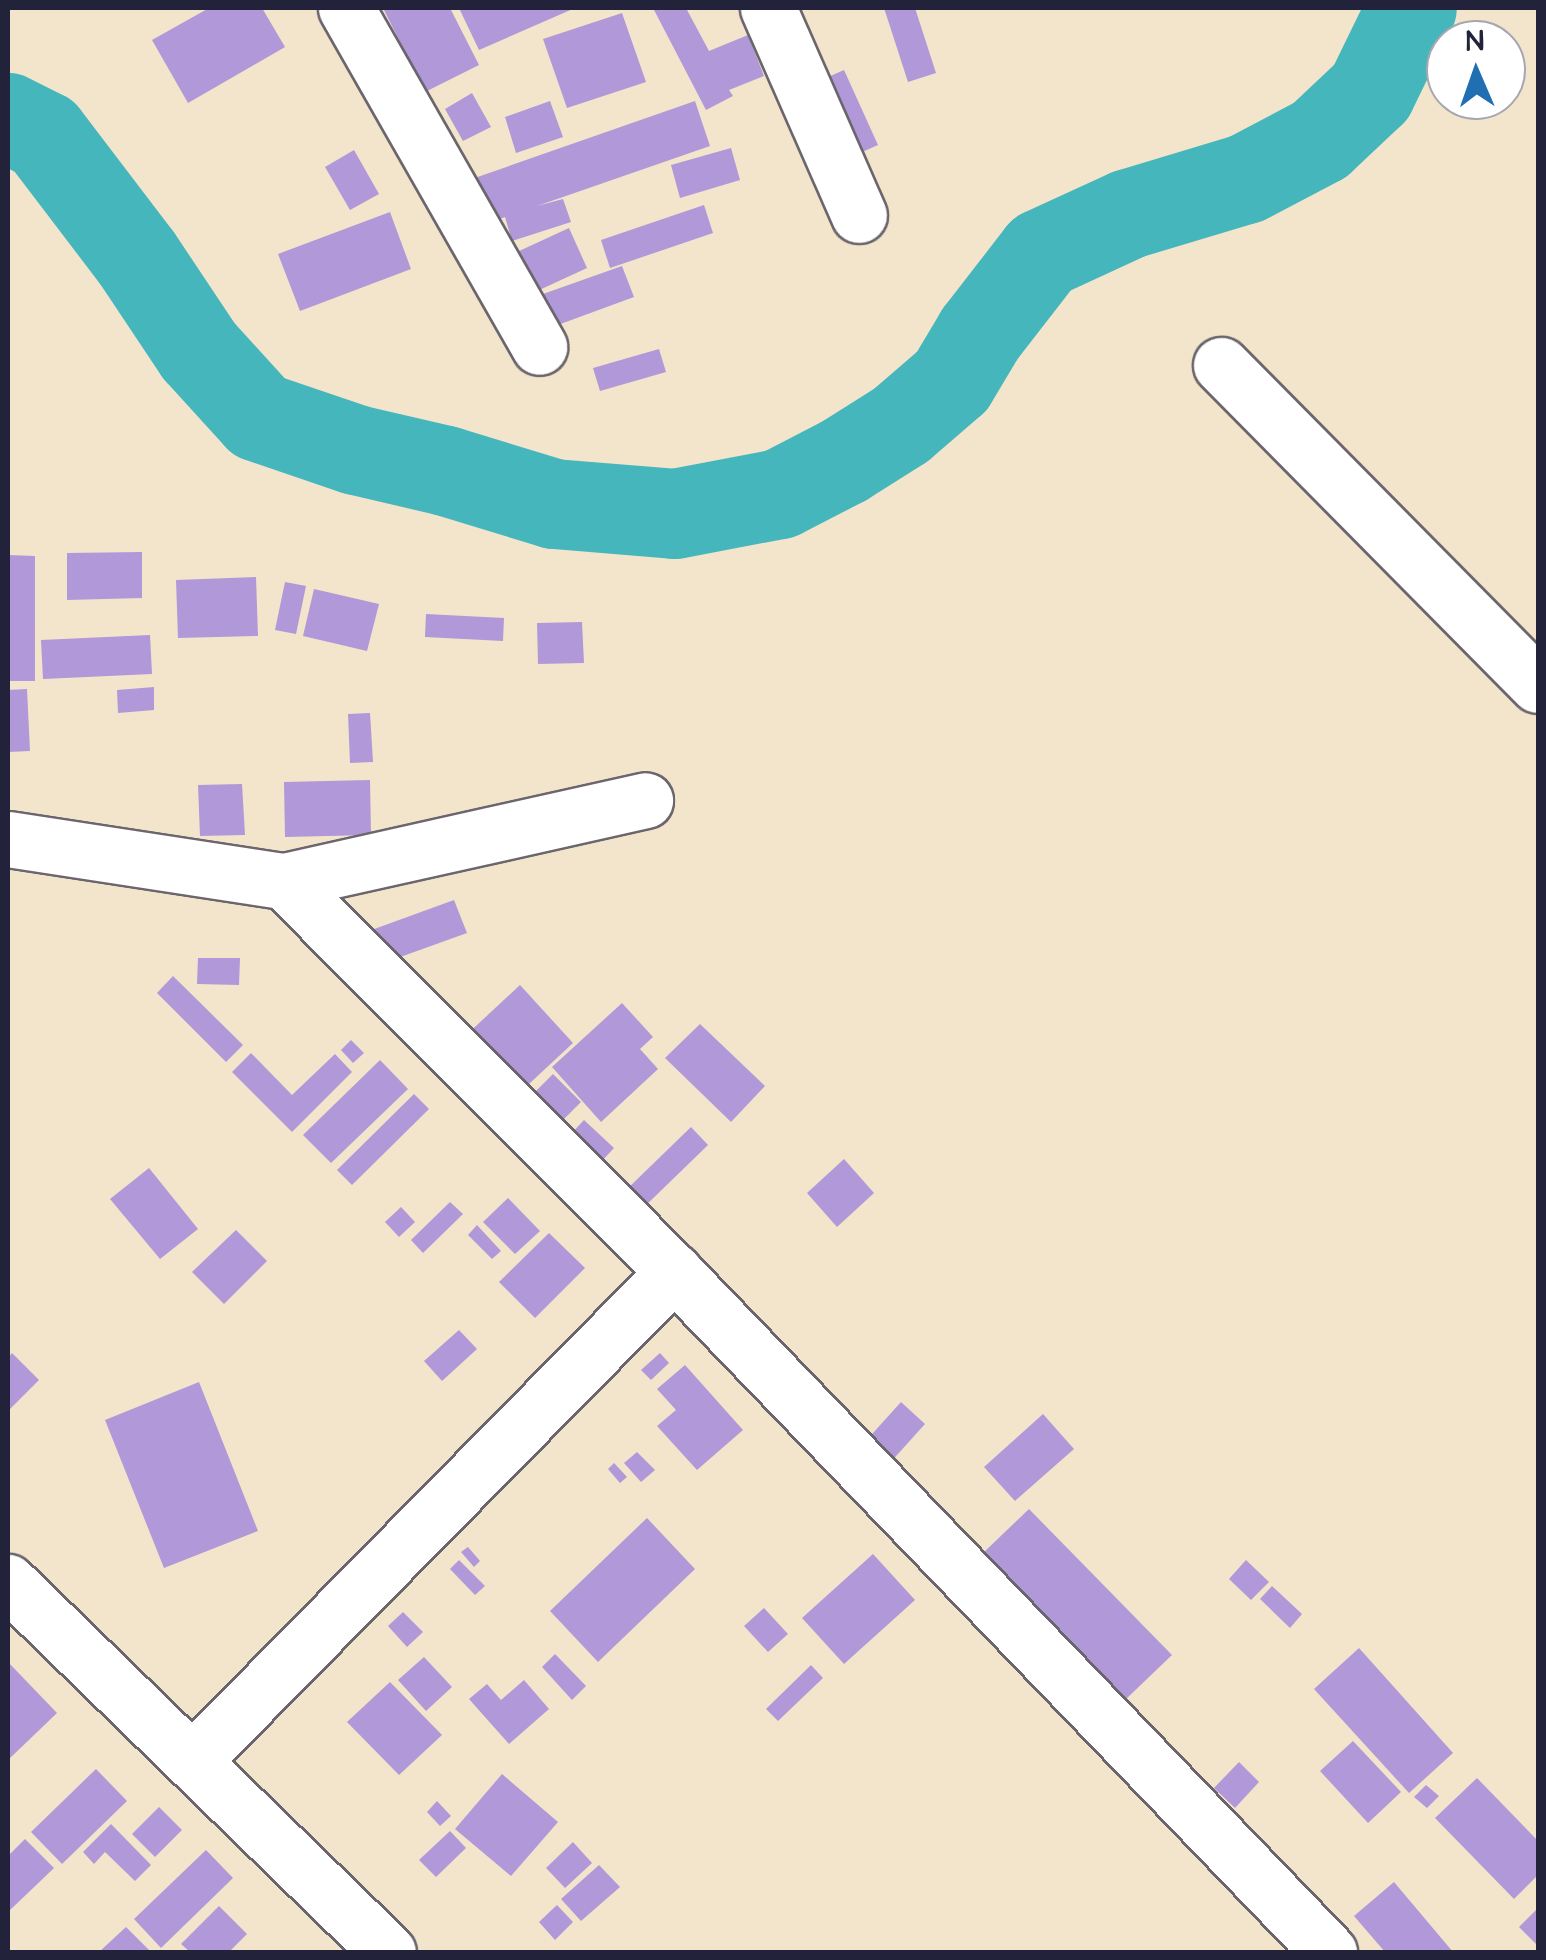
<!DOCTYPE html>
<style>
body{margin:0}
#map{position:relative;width:1546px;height:1960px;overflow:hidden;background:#f2e5cb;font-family:"Architects Daughter",sans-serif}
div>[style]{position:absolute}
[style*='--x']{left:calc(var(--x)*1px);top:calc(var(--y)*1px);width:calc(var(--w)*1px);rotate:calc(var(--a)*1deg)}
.river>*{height:90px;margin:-45px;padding:0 45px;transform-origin:45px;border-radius:45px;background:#46b6bd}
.building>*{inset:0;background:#b098d9}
.roads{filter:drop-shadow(2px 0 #6b666d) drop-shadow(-2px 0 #6b666d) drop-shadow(0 2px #6b666d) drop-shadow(0 -2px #6b666d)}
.minor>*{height:55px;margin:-27.5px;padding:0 27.5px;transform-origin:27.5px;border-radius:27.5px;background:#fff}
span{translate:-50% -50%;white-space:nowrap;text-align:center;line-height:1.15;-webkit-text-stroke:10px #fff;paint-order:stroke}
.frame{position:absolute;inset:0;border:10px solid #22223b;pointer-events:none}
.north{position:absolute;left:1426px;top:20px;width:100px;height:100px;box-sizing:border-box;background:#fff;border:2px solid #a7a7b1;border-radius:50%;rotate:358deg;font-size:28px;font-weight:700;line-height:40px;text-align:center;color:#22223b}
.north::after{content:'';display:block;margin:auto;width:35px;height:45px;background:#1f6fb2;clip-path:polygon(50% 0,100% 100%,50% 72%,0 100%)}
</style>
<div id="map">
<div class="river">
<i style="--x:8;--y:118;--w:40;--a:26.6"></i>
<i style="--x:44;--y:136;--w:153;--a:52.7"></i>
<i style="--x:137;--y:258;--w:112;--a:56.3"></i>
<i style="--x:199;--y:351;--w:89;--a:47.7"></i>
<i style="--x:259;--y:417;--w:102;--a:18.8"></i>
<i style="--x:356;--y:450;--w:92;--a:13.1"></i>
<i style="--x:446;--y:471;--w:113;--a:17"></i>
<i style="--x:554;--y:504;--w:121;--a:4.7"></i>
<i style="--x:675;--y:514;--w:107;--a:-10.8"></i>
<i style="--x:780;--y:494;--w:72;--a:-27.3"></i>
<i style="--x:844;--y:461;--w:67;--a:-32.3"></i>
<i style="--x:901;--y:425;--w:67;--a:-40.8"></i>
<i style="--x:952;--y:381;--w:55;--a:-59.2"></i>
<i style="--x:980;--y:334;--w:101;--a:-52.2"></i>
<i style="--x:1042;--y:254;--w:96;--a:-24.7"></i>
<i style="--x:1129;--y:214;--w:122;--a:-16.7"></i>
<i style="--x:1246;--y:179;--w:84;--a:-27.8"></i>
<i style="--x:1320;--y:140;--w:70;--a:-43.3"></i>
<i style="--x:1371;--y:92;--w:93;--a:-64"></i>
</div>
<div class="building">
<i style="clip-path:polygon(209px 8px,262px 8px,285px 47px,188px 103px,152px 40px)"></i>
<i style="clip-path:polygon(383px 8px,450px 8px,479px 65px,425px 92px)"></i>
<i style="clip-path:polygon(459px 8px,575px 8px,479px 50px)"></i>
<i style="clip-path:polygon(653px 8px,686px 8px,709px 51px,748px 35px,764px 76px,729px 90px,733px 96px,706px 110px)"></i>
<i style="clip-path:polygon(884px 8px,915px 8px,936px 73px,908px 82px)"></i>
<i style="clip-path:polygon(622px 13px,646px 82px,567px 108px,543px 39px)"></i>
<i style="clip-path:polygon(844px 70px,878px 145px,853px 156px,819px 81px)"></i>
<i style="clip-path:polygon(472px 93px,491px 127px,463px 141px,445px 109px)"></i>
<i style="clip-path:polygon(550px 101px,563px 137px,516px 153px,505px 117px)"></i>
<i style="clip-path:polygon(695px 101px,710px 146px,537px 206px,563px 199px,571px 222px,512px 241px,505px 217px,481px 226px,466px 181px)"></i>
<i style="clip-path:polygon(731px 148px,740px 180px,680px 198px,671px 165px)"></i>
<i style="clip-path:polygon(354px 150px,379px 194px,350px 210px,325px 167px)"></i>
<i style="clip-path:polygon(704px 205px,713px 233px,610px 268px,601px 240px)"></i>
<i style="clip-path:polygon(390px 212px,411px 269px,300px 311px,278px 254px)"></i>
<i style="clip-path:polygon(569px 228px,587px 268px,535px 292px,517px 252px)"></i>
<i style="clip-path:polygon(622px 266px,634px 297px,555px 326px,543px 294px)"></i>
<i style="clip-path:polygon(659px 349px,666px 372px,600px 391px,593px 368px)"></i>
<i style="clip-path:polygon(142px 552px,142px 598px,67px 600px,67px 553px)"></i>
<i style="clip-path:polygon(8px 555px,35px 556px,35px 681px,8px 681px)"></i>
<i style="clip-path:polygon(256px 577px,258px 636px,178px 638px,176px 580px)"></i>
<i style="clip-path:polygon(285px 582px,306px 586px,296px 634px,275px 630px)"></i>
<i style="clip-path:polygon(314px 589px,379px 604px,367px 651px,303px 636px)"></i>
<i style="clip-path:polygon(426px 614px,504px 618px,503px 641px,425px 637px)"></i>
<i style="clip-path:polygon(582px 622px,584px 663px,538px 664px,537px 623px)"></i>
<i style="clip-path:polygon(150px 635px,152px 674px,43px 679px,41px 640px)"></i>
<i style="clip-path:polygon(154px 687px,154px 710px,118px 713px,117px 690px)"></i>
<i style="clip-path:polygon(27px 689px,30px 751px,8px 752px,8px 690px)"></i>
<i style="clip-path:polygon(370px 713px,373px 762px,350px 763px,348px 714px)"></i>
<i style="clip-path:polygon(370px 780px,371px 835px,285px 837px,284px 782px)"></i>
<i style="clip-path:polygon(242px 784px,245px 835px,200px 836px,198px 785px)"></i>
<i style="clip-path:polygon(454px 900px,467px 933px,378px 965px,366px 932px)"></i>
<i style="clip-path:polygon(198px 958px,240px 958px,239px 985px,197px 984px)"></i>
<i style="clip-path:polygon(173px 976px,243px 1045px,226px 1062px,157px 993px)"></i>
<i style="clip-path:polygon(520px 985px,573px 1043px,515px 1097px,462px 1039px)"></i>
<i style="clip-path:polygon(622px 1003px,653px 1037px,640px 1049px,658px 1069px,601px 1122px,552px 1067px)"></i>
<i style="clip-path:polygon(700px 1024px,765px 1086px,731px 1122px,665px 1058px)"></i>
<i style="clip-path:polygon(351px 1040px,364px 1053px,353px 1063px,341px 1050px)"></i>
<i style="clip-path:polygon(251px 1053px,292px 1095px,335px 1054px,352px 1072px,292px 1132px,232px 1072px)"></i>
<i style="clip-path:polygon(380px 1060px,408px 1089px,331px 1163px,303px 1135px)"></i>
<i style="clip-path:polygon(553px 1074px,581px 1102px,557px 1126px,528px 1099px)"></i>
<i style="clip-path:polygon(414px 1094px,429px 1109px,352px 1185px,337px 1170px)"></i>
<i style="clip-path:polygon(584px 1120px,614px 1148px,600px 1163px,571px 1134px)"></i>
<i style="clip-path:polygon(691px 1127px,708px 1145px,642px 1209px,625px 1191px)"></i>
<i style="clip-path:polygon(844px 1159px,874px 1193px,837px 1227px,807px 1193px)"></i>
<i style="clip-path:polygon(149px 1168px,198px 1229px,160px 1259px,110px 1199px)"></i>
<i style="clip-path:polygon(508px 1198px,540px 1231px,515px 1254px,483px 1222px)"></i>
<i style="clip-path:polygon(450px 1202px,463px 1214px,423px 1253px,411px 1240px)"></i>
<i style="clip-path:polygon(401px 1207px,415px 1222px,399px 1237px,385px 1222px)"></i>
<i style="clip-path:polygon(477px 1225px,501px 1251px,492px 1259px,468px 1235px)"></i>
<i style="clip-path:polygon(236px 1230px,267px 1261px,224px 1304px,192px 1272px)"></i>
<i style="clip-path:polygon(549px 1233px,585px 1268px,535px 1318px,499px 1282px)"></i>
<i style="clip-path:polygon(459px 1330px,477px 1349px,442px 1381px,424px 1361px)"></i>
<i style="clip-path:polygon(12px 1353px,39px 1380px,8px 1411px,8px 1358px)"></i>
<i style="clip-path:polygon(660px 1353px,669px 1363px,651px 1380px,641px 1370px)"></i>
<i style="clip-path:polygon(685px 1365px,743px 1430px,697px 1470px,657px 1426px,676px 1410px,657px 1389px)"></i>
<i style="clip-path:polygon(199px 1382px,258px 1531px,164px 1568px,105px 1420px)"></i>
<i style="clip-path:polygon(901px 1402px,925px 1424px,888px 1465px,864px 1443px)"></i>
<i style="clip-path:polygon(1043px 1414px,1074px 1449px,1015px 1501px,984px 1467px)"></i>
<i style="clip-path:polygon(637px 1452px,655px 1470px,641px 1482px,624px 1463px)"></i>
<i style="clip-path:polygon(614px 1463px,627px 1477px,620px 1483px,608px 1469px)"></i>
<i style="clip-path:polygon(1029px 1509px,1172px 1655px,1125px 1700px,982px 1554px)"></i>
<i style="clip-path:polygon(647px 1518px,695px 1569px,598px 1662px,550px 1611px)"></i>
<i style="clip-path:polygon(468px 1547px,480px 1561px,474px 1567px,461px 1552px)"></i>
<i style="clip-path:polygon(873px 1554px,915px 1600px,844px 1664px,802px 1618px)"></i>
<i style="clip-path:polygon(459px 1560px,485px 1586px,475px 1595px,450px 1569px)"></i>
<i style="clip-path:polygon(1246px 1560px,1269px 1582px,1251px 1600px,1229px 1579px)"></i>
<i style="clip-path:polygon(1272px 1586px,1302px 1614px,1290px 1628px,1260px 1599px)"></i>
<i style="clip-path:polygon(764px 1608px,788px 1634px,768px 1652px,744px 1626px)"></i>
<i style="clip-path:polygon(403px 1612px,423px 1632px,407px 1647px,388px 1626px)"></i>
<i style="clip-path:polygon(1359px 1648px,1453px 1753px,1409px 1793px,1314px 1689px)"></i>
<i style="clip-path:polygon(555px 1654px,586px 1686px,572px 1700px,542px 1667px)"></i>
<i style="clip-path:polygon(424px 1657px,452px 1687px,426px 1711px,398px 1680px)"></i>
<i style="clip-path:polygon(8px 1662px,57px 1713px,8px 1760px)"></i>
<i style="clip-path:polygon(811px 1665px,823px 1678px,778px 1721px,766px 1709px)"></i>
<i style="clip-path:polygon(524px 1680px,549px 1709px,509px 1744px,469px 1699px,487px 1684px,501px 1700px)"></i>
<i style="clip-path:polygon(390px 1682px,442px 1735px,399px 1775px,347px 1722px)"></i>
<i style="clip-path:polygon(1353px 1741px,1401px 1792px,1368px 1823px,1320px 1771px)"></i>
<i style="clip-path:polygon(1239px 1762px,1259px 1782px,1235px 1808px,1214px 1788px)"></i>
<i style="clip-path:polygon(96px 1769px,127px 1801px,62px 1864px,31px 1832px)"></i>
<i style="clip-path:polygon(502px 1774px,558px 1822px,511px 1876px,455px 1829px)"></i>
<i style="clip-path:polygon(1477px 1778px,1538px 1841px,1538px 1875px,1514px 1899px,1435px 1818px)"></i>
<i style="clip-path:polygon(1426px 1785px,1439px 1796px,1427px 1808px,1414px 1797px)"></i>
<i style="clip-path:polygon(437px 1801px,451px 1816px,440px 1826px,427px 1812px)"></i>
<i style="clip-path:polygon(159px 1807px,182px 1830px,155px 1857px,132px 1834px)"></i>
<i style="clip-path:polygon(111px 1824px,151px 1865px,135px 1881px,105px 1852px,94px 1864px,83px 1852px)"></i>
<i style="clip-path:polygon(450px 1831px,466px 1848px,436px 1877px,419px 1860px)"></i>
<i style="clip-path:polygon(25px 1839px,54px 1868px,8px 1912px,8px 1856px)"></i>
<i style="clip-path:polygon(573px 1842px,592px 1863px,565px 1888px,546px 1868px)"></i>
<i style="clip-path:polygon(206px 1850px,233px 1878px,161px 1948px,134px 1919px)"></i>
<i style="clip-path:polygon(599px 1865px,620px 1887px,581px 1921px,561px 1899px)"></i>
<i style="clip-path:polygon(1394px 1882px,1453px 1952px,1385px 1952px,1354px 1916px)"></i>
<i style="clip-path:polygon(557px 1905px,573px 1922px,555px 1940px,539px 1922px)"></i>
<i style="clip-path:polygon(219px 1906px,247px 1934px,229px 1952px,190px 1952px,181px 1944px)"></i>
<i style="clip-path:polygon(1538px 1908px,1538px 1946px,1519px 1927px)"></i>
<i style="clip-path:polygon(126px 1927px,151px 1952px,99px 1952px)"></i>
</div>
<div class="roads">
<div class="minor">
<i style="--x:346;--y:8;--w:390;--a:60.3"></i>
<i style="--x:768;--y:8;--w:226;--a:66.3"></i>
<i style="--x:1221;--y:365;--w:450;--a:45.3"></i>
<i style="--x:8;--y:839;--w:279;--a:8.7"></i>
<i style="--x:284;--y:881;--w:370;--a:-12.6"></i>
<i style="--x:284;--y:881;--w:552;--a:45.07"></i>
<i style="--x:674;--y:1272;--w:944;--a:46.07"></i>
<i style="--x:8;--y:1582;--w:530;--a:44.24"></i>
<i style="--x:192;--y:1761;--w:687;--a:-45.41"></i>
</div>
</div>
<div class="frame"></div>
<div class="north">N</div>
</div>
